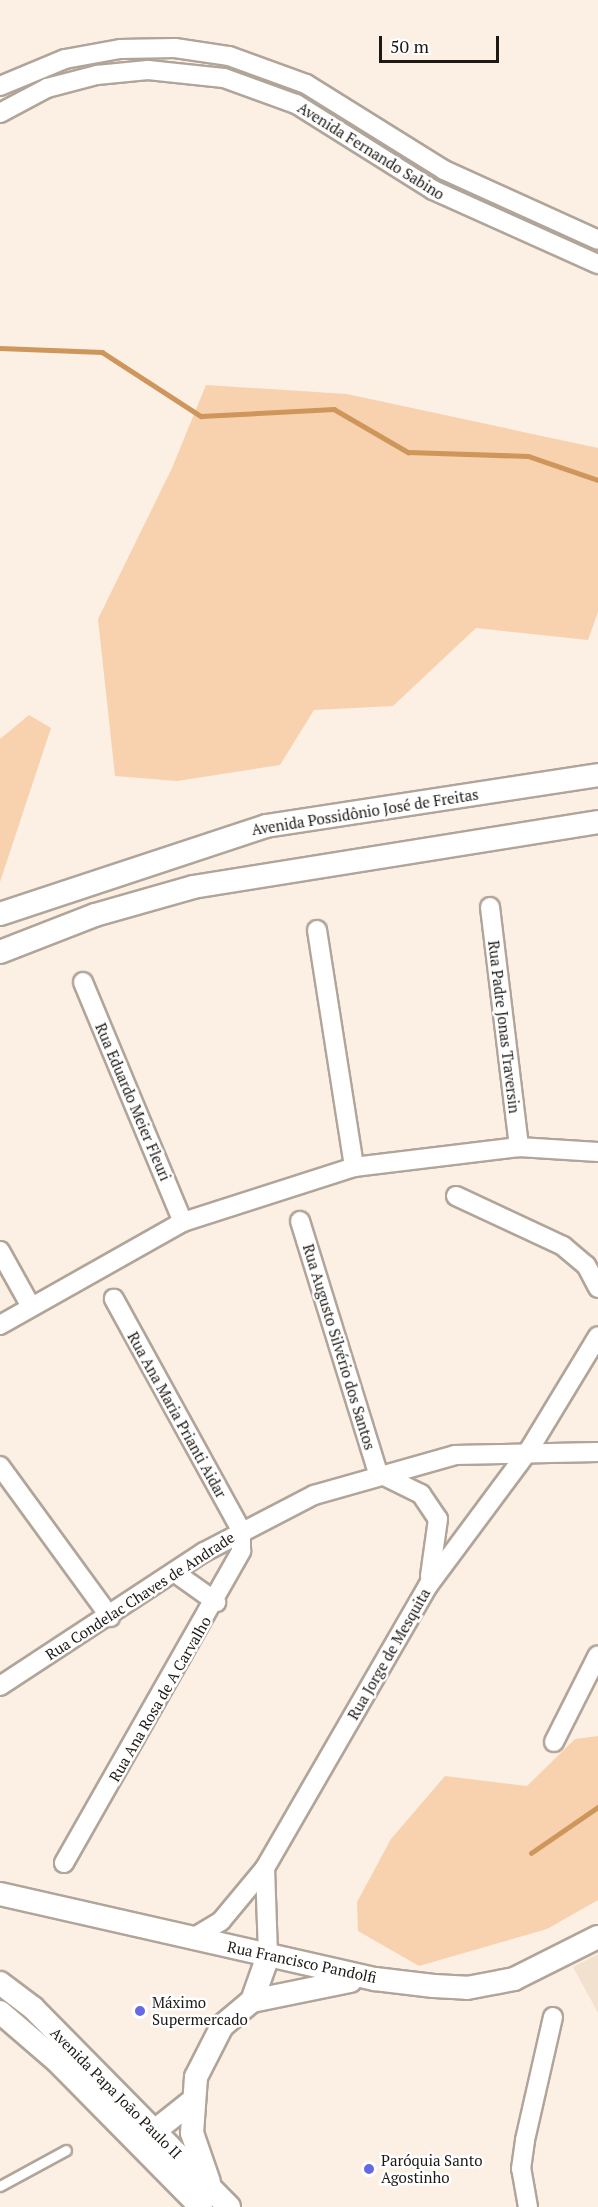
<!DOCTYPE html>
<meta charset="utf-8">
<style>
body{margin:0}
#map{position:relative;width:598px;height:2207px;overflow:hidden;background:#fcefe3;font-family:"PT Serif",serif}
div>[style]{position:absolute}
[style*='--x']{left:calc(var(--x)*1px);top:calc(var(--y)*1px);width:calc(var(--w)*1px);rotate:calc(var(--a)*1deg)}
.built>*{inset:0;background:#f3e1cf}
.green>*{inset:0;background:#f8d2ae}
.stream>*{height:4.5px;margin:-2.25px;padding:0 2.25px;transform-origin:2.25px;border-radius:2.25px;background:#ce965b}
.roads{filter:drop-shadow(2px 0 #b1a59a) drop-shadow(-2px 0 #b1a59a) drop-shadow(0 2px #b1a59a) drop-shadow(0 -2px #b1a59a)}
.service>*{height:9px;margin:-4.5px;padding:0 4.5px;transform-origin:4.5px;border-radius:4.5px;background:#fff}
.minor>*{height:18px;margin:-9px;padding:0 9px;transform-origin:9px;border-radius:9px;background:#fff}
.tertiary>*{height:22px;margin:-11px;padding:0 11px;transform-origin:11px;border-radius:11px;background:#fff}
.dots>*{width:16px;height:16px;translate:-50% -50%;box-sizing:border-box;border:3px solid #fff;border-radius:50%}
span{translate:-50% -50%;white-space:nowrap;text-align:center;line-height:1.15;-webkit-text-stroke:5px #fff;paint-order:stroke}
.street-label{font-size:15px;color:#1d1915}
.poi-label{font-size:15px;color:#1d1915}
.left{translate:0 -50%;text-align:left}
.scale{position:absolute;left:379px;top:36px;width:120px;height:27px;box-sizing:border-box;border:3px solid #1d1915;border-top:0;padding-left:8px;font-size:18px;line-height:21px;white-space:nowrap;color:#1d1915;-webkit-text-stroke:4px #fff;paint-order:stroke}
</style>
<div id="map">
<div class="built">
<i style="clip-path:polygon(598px 1954px,598px 2013px,573px 1967px)"></i>
</div>
<div class="green">
<i style="clip-path:polygon(206px 385px,347px 394px,598px 448px,598px 612px,588px 640px,476px 628px,393px 706px,314px 710px,280px 765px,177px 781px,115px 776px,98px 619px,172px 468px)"></i>
<i style="clip-path:polygon(29px 715px,51px 728px,0 882px,0 739px)"></i>
<i style="clip-path:polygon(598px 1736px,598px 1900px,547px 1929px,419px 1966px,358px 1931px,357px 1902px,391px 1839px,445px 1776px,527px 1786px,575px 1739px)"></i>
</div>
<div class="stream">
<i style="--x:0;--y:348;--w:102;--a:2.2"></i>
<i style="--x:102;--y:352;--w:118;--a:32.9"></i>
<i style="--x:201;--y:416;--w:133;--a:-3"></i>
<i style="--x:334;--y:409;--w:86;--a:30.2"></i>
<i style="--x:408;--y:452;--w:120;--a:1.9"></i>
<i style="--x:528;--y:456;--w:74;--a:18.9"></i>
<i style="--x:531;--y:1853;--w:81;--a:-34.5"></i>
</div>
<div class="roads">
<div class="service">
<i style="--x:0;--y:2186;--w:75;--a:-28.6"></i>
</div>
<div class="minor">
<i style="--x:0;--y:86;--w:70;--a:-22.6"></i>
<i style="--x:65;--y:59;--w:56;--a:-10.3"></i>
<i style="--x:120;--y:49;--w:55;--a:-1"></i>
<i style="--x:175;--y:48;--w:55;--a:8.4"></i>
<i style="--x:229;--y:56;--w:82;--a:20"></i>
<i style="--x:306;--y:84;--w:163;--a:31.9"></i>
<i style="--x:444;--y:170;--w:169;--a:24.4"></i>
<i style="--x:0;--y:113;--w:53;--a:-28"></i>
<i style="--x:47;--y:88;--w:52;--a:-14.6"></i>
<i style="--x:97;--y:75;--w:51;--a:-5.6"></i>
<i style="--x:148;--y:70;--w:76;--a:6"></i>
<i style="--x:224;--y:78;--w:77;--a:19.9"></i>
<i style="--x:296;--y:104;--w:162;--a:32.1"></i>
<i style="--x:433;--y:190;--w:181;--a:24.2"></i>
<i style="--x:490;--y:907;--w:242;--a:83.1"></i>
<i style="--x:317;--y:930;--w:240;--a:81.1"></i>
<i style="--x:83;--y:982;--w:260;--a:67.4"></i>
<i style="--x:456;--y:1196;--w:118;--a:25"></i>
<i style="--x:563;--y:1246;--w:30;--a:40"></i>
<i style="--x:586;--y:1265;--w:26;--a:62"></i>
<i style="--x:300;--y:1221;--w:264;--a:72.8"></i>
<i style="--x:378;--y:1473;--w:48;--a:26"></i>
<i style="--x:421;--y:1494;--w:30;--a:56"></i>
<i style="--x:438;--y:1519;--w:58;--a:98"></i>
<i style="--x:0;--y:1251;--w:62;--a:60.9"></i>
<i style="--x:0;--y:1325;--w:210;--a:-29.4"></i>
<i style="--x:183;--y:1222;--w:180;--a:-17.8"></i>
<i style="--x:354;--y:1167;--w:166;--a:-6.9"></i>
<i style="--x:519;--y:1147;--w:79;--a:3.6"></i>
<i style="--x:0;--y:1466;--w:187;--a:53.9"></i>
<i style="--x:174;--y:1572;--w:52;--a:35.5"></i>
<i style="--x:0;--y:1686;--w:244;--a:-33.3"></i>
<i style="--x:204;--y:1552;--w:124;--a:-27.4"></i>
<i style="--x:314;--y:1495;--w:147;--a:-15.8"></i>
<i style="--x:455;--y:1455;--w:143;--a:-1.2"></i>
<i style="--x:554;--y:1742;--w:97;--a:-63.2"></i>
<i style="--x:64;--y:1863;--w:359;--a:-60.4"></i>
<i style="--x:241;--y:1551;--w:21;--a:-90"></i>
<i style="--x:241;--y:1530;--w:264;--a:-118.8"></i>
<i style="--x:265;--y:1868;--w:88;--a:88"></i>
<i style="--x:193;--y:1938;--w:33;--a:-31"></i>
<i style="--x:221;--y:1921;--w:69;--a:-50.3"></i>
<i style="--x:265;--y:1868;--w:326;--a:-60"></i>
<i style="--x:428;--y:1586;--w:169;--a:-53.4"></i>
<i style="--x:529;--y:1450;--w:133;--a:-58.8"></i>
<i style="--x:528;--y:2207;--w:39;--a:-100"></i>
<i style="--x:521;--y:2169;--w:29;--a:-82"></i>
<i style="--x:525;--y:2140;--w:126;--a:-77.2"></i>
</div>
<div class="tertiary">
<i style="--x:0;--y:914;--w:280;--a:-18.3"></i>
<i style="--x:266;--y:826;--w:336;--a:-8.7"></i>
<i style="--x:0;--y:952;--w:102;--a:-21.3"></i>
<i style="--x:95;--y:915;--w:102;--a:-15.9"></i>
<i style="--x:193;--y:887;--w:410;--a:-9.1"></i>
<i style="--x:0;--y:1894;--w:385;--a:12.8"></i>
<i style="--x:375;--y:1979;--w:59;--a:6.8"></i>
<i style="--x:434;--y:1986;--w:33;--a:3"></i>
<i style="--x:467;--y:1988;--w:48;--a:-10.8"></i>
<i style="--x:514;--y:1979;--w:94;--a:-26.6"></i>
<i style="--x:0;--y:1983;--w:41;--a:37.1"></i>
<i style="--x:33;--y:2008;--w:279;--a:45.4"></i>
<i style="--x:252;--y:2001;--w:100;--a:-11.5"></i>
<i style="--x:0;--y:2012;--w:75;--a:40.7"></i>
<i style="--x:57;--y:2061;--w:205;--a:45.4"></i>
<i style="--x:142;--y:2141;--w:61;--a:-38.4"></i>
<i style="--x:209;--y:2182;--w:52;--a:-109.1"></i>
<i style="--x:192;--y:2133;--w:56;--a:-85.9"></i>
<i style="--x:196;--y:2077;--w:57;--a:-63"></i>
<i style="--x:222;--y:2026;--w:39;--a:-40"></i>
<i style="--x:252;--y:2001;--w:48;--a:-70.4"></i>
</div>
</div>
<div class="dots">
<i style="left:140px;top:2011px;background:#6769e2"></i>
<i style="left:369px;top:2169px;background:#6769e2"></i>
</div>
<div class="street-label">
<span style="left:371px;top:151px;rotate:32deg">Avenida Fernando Sabino</span>
<span style="left:365px;top:812px;rotate:-9deg">Avenida Possidônio José de Freitas</span>
<span style="left:504px;top:1027px;rotate:83deg">Rua Padre Jonas Traversin</span>
<span style="left:133px;top:1102px;rotate:67deg">Rua Eduardo Meier Fleuri</span>
<span style="left:339px;top:1347px;rotate:73deg">Rua Augusto Silvério dos Santos</span>
<span style="left:177px;top:1415px;rotate:61deg">Rua Ana Maria Prianti Aidar</span>
<span style="left:140px;top:1596px;rotate:-33deg">Rua Condelac Chaves de Andrade</span>
<span style="left:389px;top:1654px;rotate:-60deg">Rua Jorge de Mesquita</span>
<span style="left:160px;top:1699px;rotate:-60deg">Rua Ana Rosa de A Carvalho</span>
<span style="left:302px;top:1962px;rotate:12deg">Rua Francisco Pandolfi</span>
<span style="left:116px;top:2093px;rotate:45deg">Avenida Papa João Paulo II</span>
</div>
<div class="poi-label">
<span class="left" style="left:152px;top:2011px">Máximo<br>Supermercado</span>
<span class="left" style="left:381px;top:2169px">Paróquia Santo<br>Agostinho</span>
</div>
<div class="scale">50 m</div>
</div>
